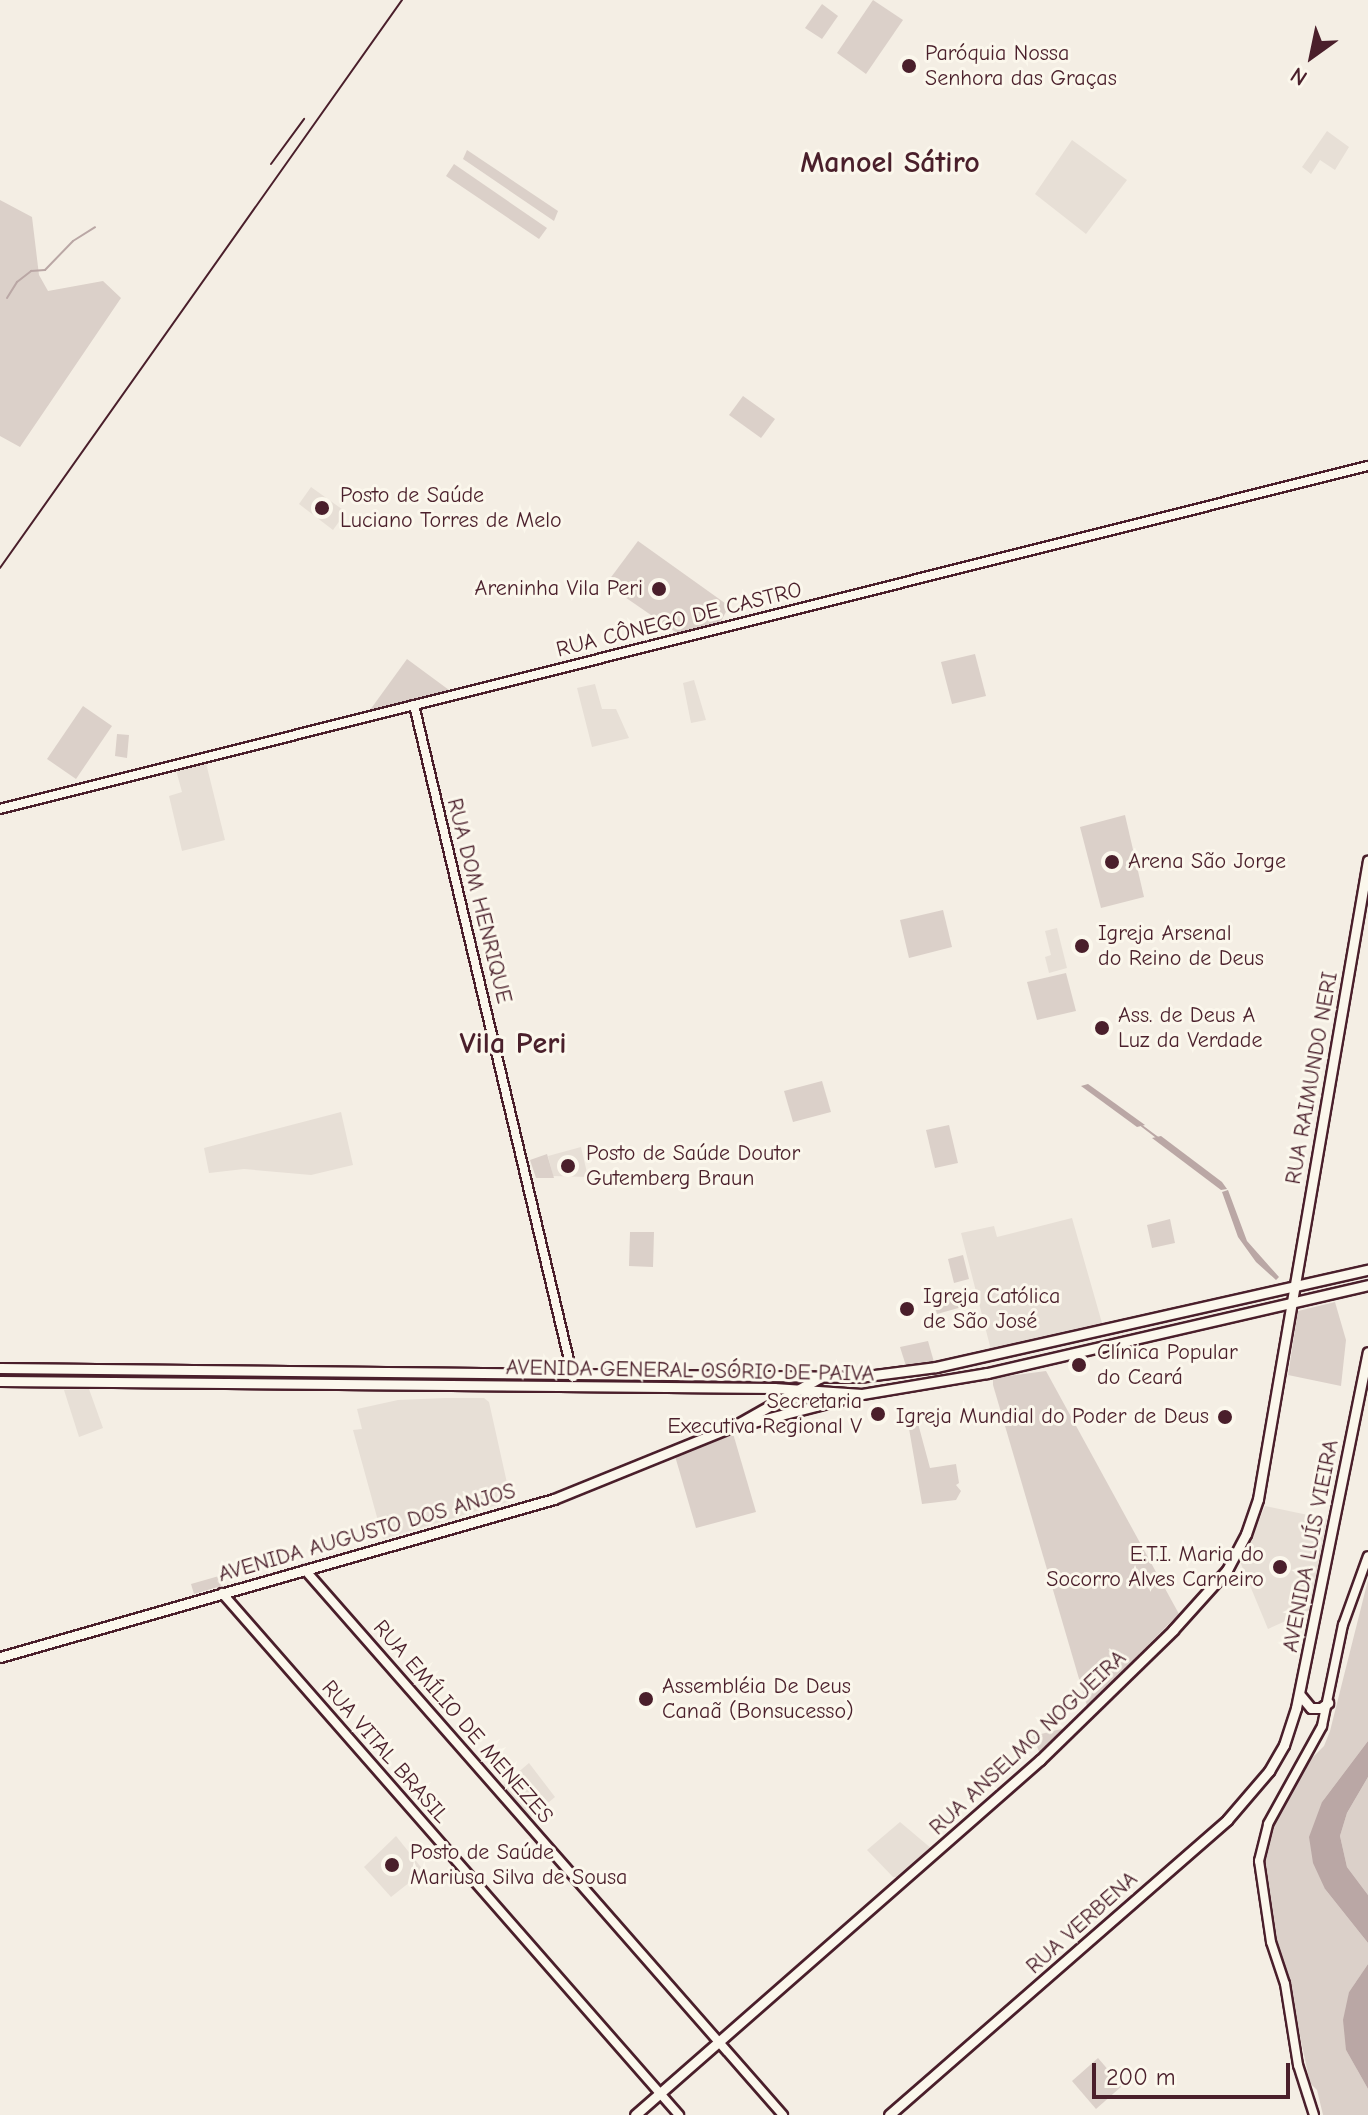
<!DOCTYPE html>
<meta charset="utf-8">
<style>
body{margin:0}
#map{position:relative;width:1368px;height:2115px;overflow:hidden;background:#f4eee4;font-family:"Comic Neue",sans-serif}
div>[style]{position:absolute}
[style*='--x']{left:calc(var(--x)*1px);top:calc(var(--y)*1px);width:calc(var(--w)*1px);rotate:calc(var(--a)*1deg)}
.built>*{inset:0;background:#e7dfd6}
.green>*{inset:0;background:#dbd0c9}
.water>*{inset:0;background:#baa7a5}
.stream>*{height:2px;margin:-1px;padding:0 1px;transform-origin:1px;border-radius:1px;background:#baa7a5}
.roads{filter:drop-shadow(2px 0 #4a1f2b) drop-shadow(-2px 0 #4a1f2b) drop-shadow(0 2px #4a1f2b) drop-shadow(0 -2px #4a1f2b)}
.secondary>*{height:8px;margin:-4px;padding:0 4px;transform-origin:4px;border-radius:4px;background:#fbf7ec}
.primary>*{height:9px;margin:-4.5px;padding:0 4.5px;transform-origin:4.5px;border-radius:4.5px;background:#fbf7ec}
.rail>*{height:2px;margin:-1px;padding:0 1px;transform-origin:1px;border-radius:1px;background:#4a1f2b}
.dots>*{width:22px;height:22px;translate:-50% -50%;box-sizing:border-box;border:4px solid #fbf7ec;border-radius:50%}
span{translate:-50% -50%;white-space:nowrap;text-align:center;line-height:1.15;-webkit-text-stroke:6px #fbf7ec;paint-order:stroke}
.poi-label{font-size:22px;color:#4a1f2b}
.left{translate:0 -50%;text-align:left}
.right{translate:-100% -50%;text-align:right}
.street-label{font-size:22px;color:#4a1f2b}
.district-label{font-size:30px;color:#4a1f2b;font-weight:700}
.north{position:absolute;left:1272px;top:16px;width:80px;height:80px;-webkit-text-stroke:6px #fbf7ec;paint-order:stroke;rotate:213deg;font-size:22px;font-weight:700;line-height:32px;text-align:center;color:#4a1f2b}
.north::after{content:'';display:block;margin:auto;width:28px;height:36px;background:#4a1f2b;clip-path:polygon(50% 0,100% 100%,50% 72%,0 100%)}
.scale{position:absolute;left:1092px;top:2063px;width:198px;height:36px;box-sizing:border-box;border:4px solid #4a1f2b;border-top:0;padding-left:10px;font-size:24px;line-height:28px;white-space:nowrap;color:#4a1f2b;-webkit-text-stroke:6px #fbf7ec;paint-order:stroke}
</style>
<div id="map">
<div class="built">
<i style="clip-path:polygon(1327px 131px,1349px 147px,1335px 170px,1320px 160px,1311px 174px,1302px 167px)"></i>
<i style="clip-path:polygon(1072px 140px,1127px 180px,1086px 234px,1035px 194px)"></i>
<i style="clip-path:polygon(311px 487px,346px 512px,333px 530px,299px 504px)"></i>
<i style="clip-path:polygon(694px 680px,706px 720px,691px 723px,683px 683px)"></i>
<i style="clip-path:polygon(595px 684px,602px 709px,616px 709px,629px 738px,592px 747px,577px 688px)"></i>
<i style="clip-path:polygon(206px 763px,225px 840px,182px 851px,169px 796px,182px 792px,176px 770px)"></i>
<i style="clip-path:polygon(1057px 928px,1067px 968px,1049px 973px,1045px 957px,1051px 955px,1045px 931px)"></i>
<i style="clip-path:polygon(341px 1112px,353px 1165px,311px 1175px,244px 1169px,209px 1173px,204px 1148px)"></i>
<i style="clip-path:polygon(581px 1147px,588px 1177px,553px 1176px,548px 1156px)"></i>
<i style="clip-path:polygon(1072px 1218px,1102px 1323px,991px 1350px,961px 1233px,994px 1226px,997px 1237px)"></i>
<i style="clip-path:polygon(89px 1389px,103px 1428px,79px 1437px,64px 1390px)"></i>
<i style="clip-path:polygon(445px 1398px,484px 1398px,489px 1402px,511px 1501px,383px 1539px,353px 1430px,362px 1429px,357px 1409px,398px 1400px)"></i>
<i style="clip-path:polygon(1265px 1506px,1327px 1519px,1310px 1610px,1268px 1629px,1241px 1564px)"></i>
<i style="clip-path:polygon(529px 1763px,555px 1797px,530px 1818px,502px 1786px)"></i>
<i style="clip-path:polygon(900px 1822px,932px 1849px,899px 1877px,893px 1877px,867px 1850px)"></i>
<i style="clip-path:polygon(396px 1836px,424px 1871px,391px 1897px,364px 1867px)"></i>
</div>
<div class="green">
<i style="clip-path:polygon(873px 0,903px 20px,866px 74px,837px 53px)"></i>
<i style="clip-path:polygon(822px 4px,838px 16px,822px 39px,805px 28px)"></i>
<i style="clip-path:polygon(467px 150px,558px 211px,554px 221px,463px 159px)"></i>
<i style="clip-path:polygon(454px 164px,547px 228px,539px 239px,446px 176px)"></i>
<i style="clip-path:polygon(0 200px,32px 217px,39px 275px,48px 291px,103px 281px,121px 298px,20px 447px,0 436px)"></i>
<i style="clip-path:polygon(743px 396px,775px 419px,761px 438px,729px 415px)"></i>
<i style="clip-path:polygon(638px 541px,729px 606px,720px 623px,677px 633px,606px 584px)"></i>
<i style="clip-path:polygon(975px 654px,986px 696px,952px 704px,941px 662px)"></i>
<i style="clip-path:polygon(407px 659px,449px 690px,370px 710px)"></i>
<i style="clip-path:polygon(83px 706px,112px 726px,76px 779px,47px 759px)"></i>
<i style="clip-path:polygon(117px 734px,129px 735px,127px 758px,115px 756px)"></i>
<i style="clip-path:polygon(1125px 815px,1144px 897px,1101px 908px,1080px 827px)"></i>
<i style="clip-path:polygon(943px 910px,952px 947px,909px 958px,900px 920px)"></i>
<i style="clip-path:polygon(1066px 973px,1076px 1011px,1037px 1020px,1027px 982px)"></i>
<i style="clip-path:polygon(822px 1081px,831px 1112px,793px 1122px,784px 1091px)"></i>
<i style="clip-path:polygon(949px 1125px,958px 1163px,935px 1168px,926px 1130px)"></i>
<i style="clip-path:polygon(547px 1154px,554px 1178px,536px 1178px,530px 1160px)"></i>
<i style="clip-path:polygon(1170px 1219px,1175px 1243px,1152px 1248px,1147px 1225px)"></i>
<i style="clip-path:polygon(630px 1232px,654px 1232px,653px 1267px,629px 1266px)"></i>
<i style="clip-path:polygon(963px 1255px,969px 1279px,954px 1283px,948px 1259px)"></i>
<i style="clip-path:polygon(958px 1290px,962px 1307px,937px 1314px,932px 1297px)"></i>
<i style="clip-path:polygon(1335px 1302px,1346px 1340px,1341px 1386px,1288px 1375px,1298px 1311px)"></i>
<i style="clip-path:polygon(928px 1341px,934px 1362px,906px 1366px,900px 1347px)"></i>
<i style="clip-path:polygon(1046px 1371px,1179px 1614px,1087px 1706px,993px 1385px,993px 1378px)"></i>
<i style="clip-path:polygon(795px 1397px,820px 1400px,767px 1414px,791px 1398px)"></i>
<i style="clip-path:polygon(916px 1416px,930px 1468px,956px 1464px,959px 1483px,956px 1485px,961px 1491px,956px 1500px,922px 1504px,907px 1417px)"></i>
<i style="clip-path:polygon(732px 1430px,756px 1512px,696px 1528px,675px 1456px)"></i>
<i style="clip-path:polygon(219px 1576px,221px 1586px,194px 1594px,191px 1584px)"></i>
<i style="clip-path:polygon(1368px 1580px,1368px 1741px,1322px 1802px,1325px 1889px,1368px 1943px,1368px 1964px,1349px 1992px,1346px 2050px,1368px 2089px,1368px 2115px,1323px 2115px,1317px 2090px,1310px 2083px,1288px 1980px,1273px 1938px,1263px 1862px,1271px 1825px,1307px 1763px,1324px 1746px,1330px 1731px)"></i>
<i style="clip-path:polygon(1069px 1727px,1040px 1754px,1033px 1736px)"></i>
<i style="clip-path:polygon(1368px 1777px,1368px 1895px,1347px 1867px,1340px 1836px,1347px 1813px)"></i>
<i style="clip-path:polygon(1098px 2058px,1122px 2086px,1096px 2109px,1072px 2081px)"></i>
</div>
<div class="water">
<i style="clip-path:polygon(1088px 1084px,1109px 1099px,1145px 1125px,1137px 1127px,1081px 1086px)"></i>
<i style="clip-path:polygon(1161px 1136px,1222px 1182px,1227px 1189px,1221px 1190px,1152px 1138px)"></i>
<i style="clip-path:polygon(1228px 1190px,1247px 1241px,1279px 1277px,1276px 1280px,1256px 1262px,1238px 1237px,1222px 1192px)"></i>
<i style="clip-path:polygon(1368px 1741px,1368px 1777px,1347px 1813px,1340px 1836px,1347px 1867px,1368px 1895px,1368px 1943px,1325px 1889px,1313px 1863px,1309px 1837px,1322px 1802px)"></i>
<i style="clip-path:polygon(1368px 1964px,1368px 2089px,1346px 2050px,1343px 2020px,1349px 1992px)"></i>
</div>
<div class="stream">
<i style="--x:7;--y:298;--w:19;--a:-58"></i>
<i style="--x:17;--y:282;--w:18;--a:-38"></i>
<i style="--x:31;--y:271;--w:14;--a:-4"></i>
<i style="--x:45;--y:270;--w:40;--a:-46"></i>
<i style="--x:73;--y:241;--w:26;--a:-32"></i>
<i style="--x:1142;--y:1126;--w:21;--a:37"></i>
</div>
<div class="roads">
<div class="secondary">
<i style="--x:414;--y:705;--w:691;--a:76.69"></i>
<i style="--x:0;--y:809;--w:1410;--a:-14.08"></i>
<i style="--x:305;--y:1570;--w:725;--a:48.75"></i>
<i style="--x:222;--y:1593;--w:694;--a:48.8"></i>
<i style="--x:1314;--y:2115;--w:52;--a:-107.7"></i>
<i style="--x:1298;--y:2065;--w:82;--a:-99.1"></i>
<i style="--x:1285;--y:1984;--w:44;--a:-108.4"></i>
<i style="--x:1271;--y:1942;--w:82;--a:-98.4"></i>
<i style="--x:1259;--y:1861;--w:38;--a:-76"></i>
<i style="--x:1268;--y:1824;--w:112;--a:-61.1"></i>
<i style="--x:1322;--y:1726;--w:103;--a:-78.3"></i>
<i style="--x:1343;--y:1625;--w:73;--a:-70.1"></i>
</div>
<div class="primary">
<i style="--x:0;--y:1368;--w:859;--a:0.6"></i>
<i style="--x:859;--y:1377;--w:78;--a:-7.4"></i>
<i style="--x:936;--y:1367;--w:443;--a:-12.7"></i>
<i style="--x:0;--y:1381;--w:774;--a:0.52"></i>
<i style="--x:774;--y:1388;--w:88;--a:3.9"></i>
<i style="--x:862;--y:1394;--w:127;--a:-9.5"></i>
<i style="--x:987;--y:1373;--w:391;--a:-13"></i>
<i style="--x:742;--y:1425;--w:117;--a:-14.4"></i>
<i style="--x:0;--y:1657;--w:576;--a:-15.92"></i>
<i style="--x:554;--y:1499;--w:196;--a:-22.1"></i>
<i style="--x:736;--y:1425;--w:95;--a:-29.5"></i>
<i style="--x:1300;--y:1695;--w:17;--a:50"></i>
<i style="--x:1311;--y:1708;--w:10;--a:0"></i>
<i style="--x:1321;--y:1708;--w:9;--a:-36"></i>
<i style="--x:635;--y:2115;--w:539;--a:-41.24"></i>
<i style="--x:1040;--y:1760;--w:186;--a:-44.3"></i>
<i style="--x:1173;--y:1630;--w:81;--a:-48"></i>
<i style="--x:1227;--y:1570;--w:41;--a:-62.2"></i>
<i style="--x:1246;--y:1534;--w:37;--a:-71"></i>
<i style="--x:1258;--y:1499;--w:648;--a:-80.23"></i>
<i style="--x:889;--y:2115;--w:449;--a:-41.1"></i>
<i style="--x:1227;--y:1820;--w:65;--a:-49.4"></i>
<i style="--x:1269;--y:1771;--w:30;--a:-60"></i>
<i style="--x:1284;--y:1745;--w:39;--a:-72"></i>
<i style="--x:1296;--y:1708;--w:363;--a:-78.6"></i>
</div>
</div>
<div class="rail">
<i style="--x:271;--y:164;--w:56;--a:-53.7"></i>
<i style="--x:0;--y:568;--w:696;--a:-54.71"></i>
</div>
<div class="dots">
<i style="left:909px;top:66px;background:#4a1f2b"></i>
<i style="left:322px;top:508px;background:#4a1f2b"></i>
<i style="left:659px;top:589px;background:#4a1f2b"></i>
<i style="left:1112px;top:862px;background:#4a1f2b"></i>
<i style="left:1082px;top:946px;background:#4a1f2b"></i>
<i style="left:1102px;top:1028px;background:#4a1f2b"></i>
<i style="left:568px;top:1166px;background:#4a1f2b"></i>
<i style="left:907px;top:1309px;background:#4a1f2b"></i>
<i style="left:1079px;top:1365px;background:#4a1f2b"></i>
<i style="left:878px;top:1414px;background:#4a1f2b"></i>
<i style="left:1225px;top:1417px;background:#4a1f2b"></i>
<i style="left:1280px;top:1567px;background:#4a1f2b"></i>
<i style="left:646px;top:1699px;background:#4a1f2b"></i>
<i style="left:392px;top:1865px;background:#4a1f2b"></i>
</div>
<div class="poi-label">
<span class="left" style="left:925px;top:66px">Paróquia Nossa<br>Senhora das Graças</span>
<span class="left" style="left:340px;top:508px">Posto de Saúde<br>Luciano Torres de Melo</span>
<span class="right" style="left:643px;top:589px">Areninha Vila Peri</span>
<span class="left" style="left:1128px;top:862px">Arena São Jorge</span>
<span class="left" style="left:1098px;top:946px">Igreja Arsenal<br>do Reino de Deus</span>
<span class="left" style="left:1118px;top:1028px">Ass. de Deus A<br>Luz da Verdade</span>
<span class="left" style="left:586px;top:1166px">Posto de Saúde Doutor<br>Gutemberg Braun</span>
<span class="left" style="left:923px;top:1309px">Igreja Católica<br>de São José</span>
<span class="left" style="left:1097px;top:1365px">Clínica Popular<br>do Ceará</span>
<span class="right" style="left:862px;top:1414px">Secretaria<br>Executiva Regional V</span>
<span class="right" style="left:1209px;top:1417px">Igreja Mundial do Poder de Deus</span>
<span class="right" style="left:1264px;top:1567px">E.T.I. Maria do<br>Socorro Alves Carneiro</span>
<span class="left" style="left:662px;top:1699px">Assembléia De Deus<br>Canaã (Bonsucesso)</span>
<span class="left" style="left:410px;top:1865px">Posto de Saúde<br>Mariusa Silva de Sousa</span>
</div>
<div class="street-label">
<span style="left:679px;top:620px;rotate:-14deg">RUA CÔNEGO DE CASTRO</span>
<span style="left:479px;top:901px;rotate:76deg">RUA DOM HENRIQUE</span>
<span style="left:1312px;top:1078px;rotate:-80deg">RUA RAIMUNDO NERI</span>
<span style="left:690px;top:1371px;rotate:1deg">AVENIDA GENERAL OSÓRIO DE PAIVA</span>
<span style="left:367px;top:1533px;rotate:-16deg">AVENIDA AUGUSTO DOS ANJOS</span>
<span style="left:1311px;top:1546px;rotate:-79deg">AVENIDA LUÍS VIEIRA</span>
<span style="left:463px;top:1722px;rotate:49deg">RUA EMÍLIO DE MENEZES</span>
<span style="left:1028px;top:1743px;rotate:-43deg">RUA ANSELMO NOGUEIRA</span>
<span style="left:385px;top:1752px;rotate:49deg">RUA VITAL BRASIL</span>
<span style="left:1082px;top:1923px;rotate:-42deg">RUA VERBENA</span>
</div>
<div class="district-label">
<span style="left:890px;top:163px">Manoel Sátiro</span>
<span style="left:513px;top:1044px">Vila Peri</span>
</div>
<div class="north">N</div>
<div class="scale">200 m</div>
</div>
